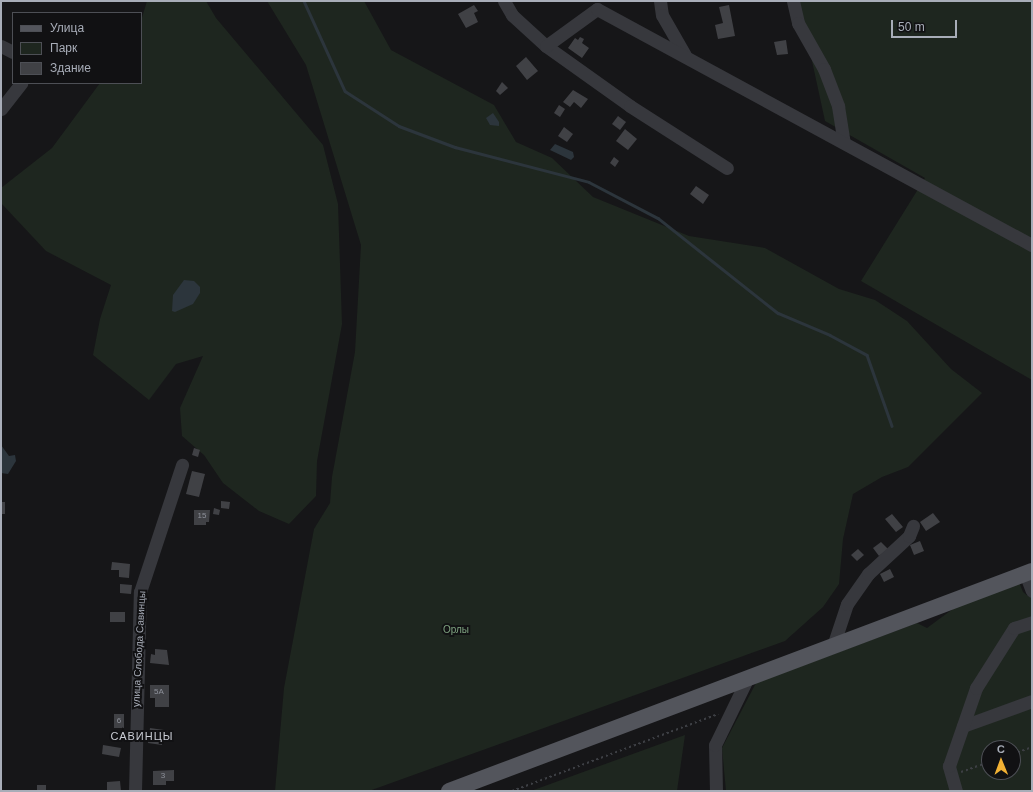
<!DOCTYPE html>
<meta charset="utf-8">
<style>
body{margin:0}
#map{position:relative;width:1033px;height:792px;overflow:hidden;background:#161618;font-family:Helvetica,sans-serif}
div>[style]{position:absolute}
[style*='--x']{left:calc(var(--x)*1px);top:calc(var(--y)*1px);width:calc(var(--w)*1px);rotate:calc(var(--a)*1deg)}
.green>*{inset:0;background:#1e261f}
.water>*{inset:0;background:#2c353c}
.stream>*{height:2.5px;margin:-1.25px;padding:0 1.25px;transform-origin:1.25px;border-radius:1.25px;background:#2c353c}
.building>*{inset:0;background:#404145}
.path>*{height:1.5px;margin-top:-0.75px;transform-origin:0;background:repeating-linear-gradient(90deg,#3d3f44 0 2px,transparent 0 5px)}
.minor>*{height:13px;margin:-6.5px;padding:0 6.5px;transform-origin:6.5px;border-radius:6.5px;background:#37383d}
.major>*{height:16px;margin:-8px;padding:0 8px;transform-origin:8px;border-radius:8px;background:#53555c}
span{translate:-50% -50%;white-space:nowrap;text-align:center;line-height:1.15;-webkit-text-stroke:4px #111113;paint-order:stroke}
.number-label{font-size:8px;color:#8e929b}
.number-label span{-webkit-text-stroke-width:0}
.park-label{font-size:10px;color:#7fa381}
.street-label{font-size:10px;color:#a8adb8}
.neighbourhood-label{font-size:11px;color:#c9ccd4;letter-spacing:1px}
.frame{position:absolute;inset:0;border:2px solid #a8adb8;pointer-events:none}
.legend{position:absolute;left:12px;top:12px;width:130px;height:72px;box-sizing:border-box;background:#111113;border:1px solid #4d4f55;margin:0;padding:5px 7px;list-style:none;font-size:12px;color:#a8adb8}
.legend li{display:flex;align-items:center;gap:8px;height:20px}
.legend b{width:20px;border:1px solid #4d4f55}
.north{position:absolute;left:981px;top:740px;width:40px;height:40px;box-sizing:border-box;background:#111113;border:1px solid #4d4f55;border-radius:50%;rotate:359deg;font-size:11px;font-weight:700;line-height:16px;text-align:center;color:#a8adb8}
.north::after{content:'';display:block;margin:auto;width:14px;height:18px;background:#f2b134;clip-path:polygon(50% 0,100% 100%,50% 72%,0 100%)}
.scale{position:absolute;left:891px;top:20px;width:66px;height:18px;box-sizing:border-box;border:2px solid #a8adb8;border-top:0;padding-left:5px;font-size:12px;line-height:14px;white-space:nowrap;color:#a8adb8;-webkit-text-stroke:3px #111113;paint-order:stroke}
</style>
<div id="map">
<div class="green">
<i style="clip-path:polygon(147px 1px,206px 1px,216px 18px,323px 145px,338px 204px,342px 324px,317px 461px,316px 496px,289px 524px,259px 511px,223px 483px,204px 455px,182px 436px,180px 408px,203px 356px,176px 364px,149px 400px,93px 355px,100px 319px,111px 285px,46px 251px,1px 203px,1px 188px,52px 148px,100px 83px,141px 83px,141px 21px)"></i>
<i style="clip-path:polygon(267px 1px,364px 1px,391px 50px,494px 105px,516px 142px,552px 158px,593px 197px,689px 236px,765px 248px,839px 289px,875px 300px,907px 321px,951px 369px,982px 393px,908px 467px,882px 477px,853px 494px,843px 539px,839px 584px,823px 607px,785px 641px,369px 791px,275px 791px,284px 688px,314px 529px,330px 503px,332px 477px,355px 352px,361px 245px,306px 65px)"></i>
<i style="clip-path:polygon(799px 1px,1032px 1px,1032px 380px,861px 281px,925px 178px,825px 121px)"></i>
<i style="clip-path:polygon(evenodd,1019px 582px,1023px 592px,1029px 597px,1032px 596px,1032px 791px,726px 791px,722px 748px,756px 683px,917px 623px,927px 628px,961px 603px,1019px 582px,989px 748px,1013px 748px,1013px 772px,989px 772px,989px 748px)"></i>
<i style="clip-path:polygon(685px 735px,677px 791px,531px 791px)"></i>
</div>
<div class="water">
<i style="clip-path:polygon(493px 113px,499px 122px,499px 126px,490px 125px,486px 118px)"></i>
<i style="clip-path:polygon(555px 144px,573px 152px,574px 157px,571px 160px,550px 150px)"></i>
<i style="clip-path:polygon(184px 280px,194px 281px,200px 287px,200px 293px,193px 304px,175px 312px,172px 311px,173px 295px)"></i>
<i style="clip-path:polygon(1px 445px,9px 456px,15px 455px,16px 461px,8px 474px,1px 473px)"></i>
</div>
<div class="stream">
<i style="--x:304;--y:1;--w:99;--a:65.5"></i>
<i style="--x:345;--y:91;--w:64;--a:32.9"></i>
<i style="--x:399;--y:126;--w:60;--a:20.6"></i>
<i style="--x:455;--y:147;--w:138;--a:14.6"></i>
<i style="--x:589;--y:182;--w:78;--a:27.6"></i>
<i style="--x:658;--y:218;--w:153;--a:38.4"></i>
<i style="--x:778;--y:313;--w:56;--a:22.9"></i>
<i style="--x:830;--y:335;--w:42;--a:28.4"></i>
<i style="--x:867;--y:355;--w:75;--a:70.6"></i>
</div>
<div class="building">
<i style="clip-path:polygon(474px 5px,478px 11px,474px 13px,478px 22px,466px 28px,458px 14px)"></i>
<i style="clip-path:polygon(729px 5px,735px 36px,718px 39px,715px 25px,723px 23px,719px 7px)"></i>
<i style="clip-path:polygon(580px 37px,584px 39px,582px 43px,589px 48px,582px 58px,568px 48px,575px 38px,578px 40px)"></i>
<i style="clip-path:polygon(786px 40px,788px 54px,777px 55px,774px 42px)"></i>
<i style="clip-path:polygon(526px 57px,538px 71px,527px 80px,516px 66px)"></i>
<i style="clip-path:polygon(502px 82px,508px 88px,500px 95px,496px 91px)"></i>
<i style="clip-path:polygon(573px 90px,588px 99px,581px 108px,574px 102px,570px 107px,563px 102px)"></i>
<i style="clip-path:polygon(559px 105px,565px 109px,560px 117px,554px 113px)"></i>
<i style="clip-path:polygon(618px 116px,626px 122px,620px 130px,612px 124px)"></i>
<i style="clip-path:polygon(564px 127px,573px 134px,567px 142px,558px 136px)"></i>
<i style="clip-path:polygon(625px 129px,637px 139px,628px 150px,616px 141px)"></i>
<i style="clip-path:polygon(614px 157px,619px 161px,615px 167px,610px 163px)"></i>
<i style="clip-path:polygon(696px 186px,709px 195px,703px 204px,690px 194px)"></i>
<i style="clip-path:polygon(194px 448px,200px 450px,198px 457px,192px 455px)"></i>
<i style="clip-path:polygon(192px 471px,205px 474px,199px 497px,186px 494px)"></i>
<i style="clip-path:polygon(221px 501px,230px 502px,229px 509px,221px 508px)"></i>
<i style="clip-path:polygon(1px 502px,5px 502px,5px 514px,1px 514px)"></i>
<i style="clip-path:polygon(214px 508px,220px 510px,219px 515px,213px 514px)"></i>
<i style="clip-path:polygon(194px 510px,210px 510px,209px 522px,206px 522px,206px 525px,194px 525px)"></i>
<i style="clip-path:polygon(933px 513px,940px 522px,926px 531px,920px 522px)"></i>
<i style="clip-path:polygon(892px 514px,903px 527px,896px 532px,885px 519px)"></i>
<i style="clip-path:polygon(920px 541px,924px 551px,914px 555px,910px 545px)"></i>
<i style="clip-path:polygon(881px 542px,888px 549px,879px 556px,873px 548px)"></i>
<i style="clip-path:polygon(858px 549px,864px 555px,857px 561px,851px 555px)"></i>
<i style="clip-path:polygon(112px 562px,130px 564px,129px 578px,119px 577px,119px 570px,111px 570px)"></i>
<i style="clip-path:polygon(890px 569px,894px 577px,884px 582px,880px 574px)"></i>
<i style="clip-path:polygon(120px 584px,132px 585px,131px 594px,120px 593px)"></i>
<i style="clip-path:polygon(110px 612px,125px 612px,125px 622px,110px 622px)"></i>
<i style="clip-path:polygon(155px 649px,167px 650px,169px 665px,150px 663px,151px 654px,155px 655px)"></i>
<i style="clip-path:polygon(150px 685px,169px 685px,169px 707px,155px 707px,155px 698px,150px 698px)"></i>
<i style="clip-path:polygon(114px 714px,124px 714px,124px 728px,114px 728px)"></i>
<i style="clip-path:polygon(150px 728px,164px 730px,162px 745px,148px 743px)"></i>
<i style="clip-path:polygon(103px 745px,121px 748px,119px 757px,102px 754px)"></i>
<i style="clip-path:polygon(174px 770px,174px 781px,166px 781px,166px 785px,153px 785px,153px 771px)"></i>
<i style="clip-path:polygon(120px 781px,121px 791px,107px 791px,107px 782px)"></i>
<i style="clip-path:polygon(37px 785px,46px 785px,46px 791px,37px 791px)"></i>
</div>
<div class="path">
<i style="--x:1013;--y:754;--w:20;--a:-20"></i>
<i style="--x:961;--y:772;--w:30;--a:-20"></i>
<i style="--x:512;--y:791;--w:220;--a:-20.5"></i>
</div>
<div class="minor">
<i style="--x:504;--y:1;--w:16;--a:60"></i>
<i style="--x:512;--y:15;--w:46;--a:42.4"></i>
<i style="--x:546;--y:46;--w:103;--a:35.5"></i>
<i style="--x:630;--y:106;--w:115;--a:32.6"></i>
<i style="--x:660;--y:1;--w:14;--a:82"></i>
<i style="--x:662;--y:15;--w:46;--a:60.1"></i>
<i style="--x:793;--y:1;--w:23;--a:77"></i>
<i style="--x:798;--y:23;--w:53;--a:60.5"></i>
<i style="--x:824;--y:69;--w:40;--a:69"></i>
<i style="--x:838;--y:106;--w:37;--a:81"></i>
<i style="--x:1;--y:46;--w:13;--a:27"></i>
<i style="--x:546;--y:46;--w:63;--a:-36"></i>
<i style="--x:597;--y:9;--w:495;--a:28.5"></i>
<i style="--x:1;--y:109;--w:33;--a:-52"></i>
<i style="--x:1025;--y:573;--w:19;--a:69"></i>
<i style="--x:833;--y:646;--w:44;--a:-71.6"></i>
<i style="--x:847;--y:604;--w:37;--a:-55"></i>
<i style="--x:868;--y:574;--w:56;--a:-42.8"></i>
<i style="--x:909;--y:536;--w:11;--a:-68"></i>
<i style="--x:963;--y:726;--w:73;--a:-19.9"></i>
<i style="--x:135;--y:791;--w:199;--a:-88.6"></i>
<i style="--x:140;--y:592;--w:134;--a:-71.7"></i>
<i style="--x:716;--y:791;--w:46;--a:-91.2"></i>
<i style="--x:715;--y:745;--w:73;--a:-64.1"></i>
<i style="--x:956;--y:791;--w:26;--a:-106"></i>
<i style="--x:949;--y:766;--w:83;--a:-70.9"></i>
<i style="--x:976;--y:688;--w:71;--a:-57.7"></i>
<i style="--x:1014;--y:628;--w:19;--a:-18"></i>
</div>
<div class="major">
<i style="--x:449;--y:791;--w:623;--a:-20.67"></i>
</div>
<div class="number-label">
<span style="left:202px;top:516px">15</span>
<span style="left:159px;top:692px">5А</span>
<span style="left:119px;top:721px">6</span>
<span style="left:163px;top:776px">3</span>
</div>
<div class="park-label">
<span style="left:456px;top:630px">Орлы</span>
</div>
<div class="street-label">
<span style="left:139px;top:649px;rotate:-87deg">улица Слобода Савинцы</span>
</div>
<div class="neighbourhood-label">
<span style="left:142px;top:736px">САВИНЦЫ</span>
</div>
<div class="frame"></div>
<ul class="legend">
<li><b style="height:5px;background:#53555c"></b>Улица</li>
<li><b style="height:11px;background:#1e261f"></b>Парк</li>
<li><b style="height:11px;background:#404145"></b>Здание</li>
</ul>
<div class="north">С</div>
<div class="scale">50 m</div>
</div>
